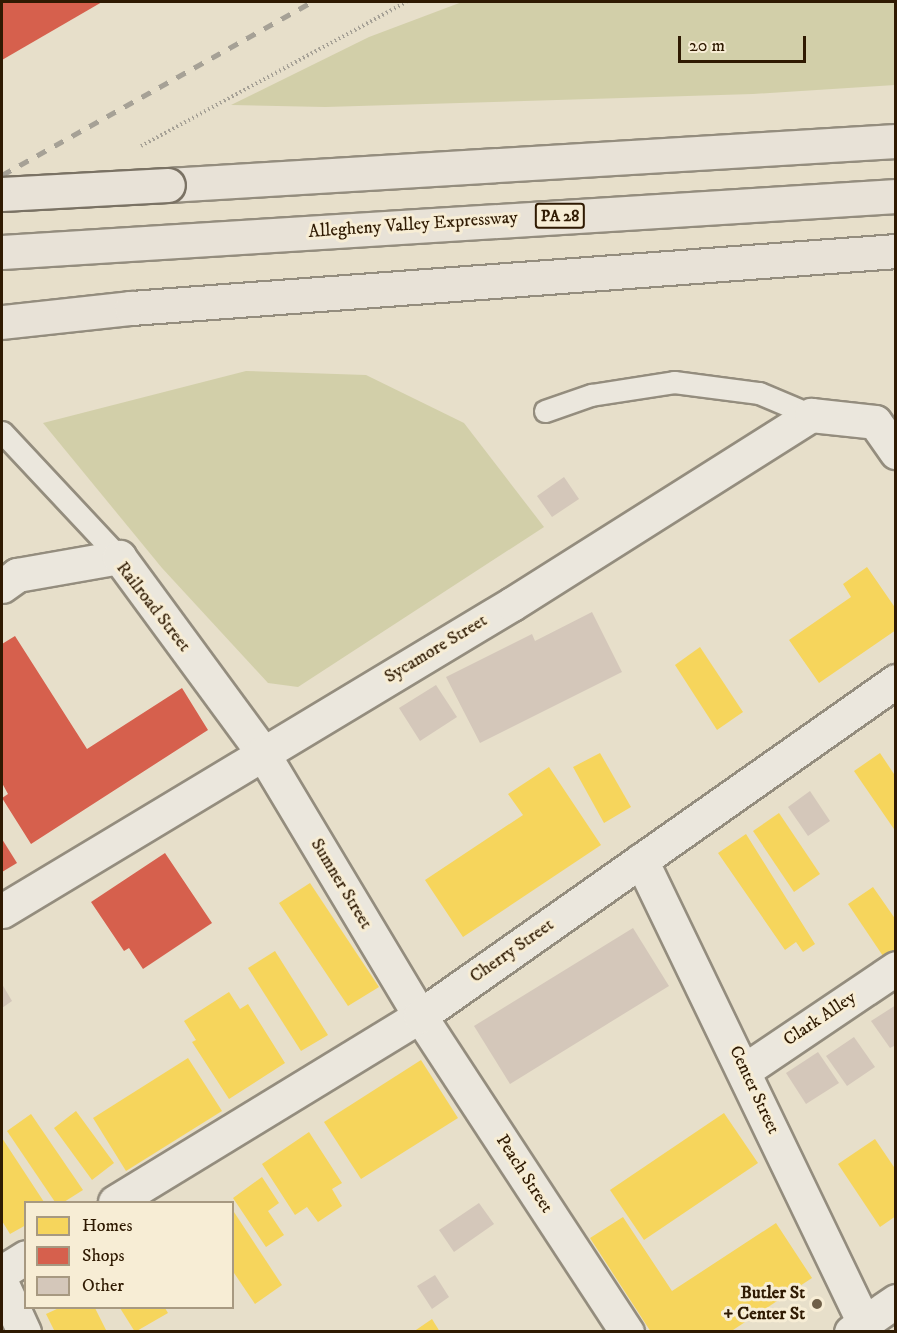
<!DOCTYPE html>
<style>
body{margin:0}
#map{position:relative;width:897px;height:1333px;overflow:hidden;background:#e7dfca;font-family:"IM FELL DW Pica",serif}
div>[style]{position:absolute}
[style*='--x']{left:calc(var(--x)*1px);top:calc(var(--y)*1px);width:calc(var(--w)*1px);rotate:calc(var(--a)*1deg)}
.green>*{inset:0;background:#d2cfa9}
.homes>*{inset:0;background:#f6d55c}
.shops>*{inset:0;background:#d6604d}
.building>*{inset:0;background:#d4c7ba}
.path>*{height:4px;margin-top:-2px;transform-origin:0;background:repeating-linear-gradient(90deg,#a6a196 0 1.5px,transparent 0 4.5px)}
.roads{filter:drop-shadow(2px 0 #948d7e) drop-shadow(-2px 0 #948d7e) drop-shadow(0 2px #948d7e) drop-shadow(0 -2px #948d7e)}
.lane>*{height:21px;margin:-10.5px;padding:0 10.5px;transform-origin:10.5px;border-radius:10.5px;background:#ebe7dd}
.street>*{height:33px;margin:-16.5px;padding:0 16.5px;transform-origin:16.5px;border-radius:16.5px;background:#ebe7dd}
.secondary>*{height:33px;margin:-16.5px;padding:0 16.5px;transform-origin:16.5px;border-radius:16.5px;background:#ebe7dd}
.highway>*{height:33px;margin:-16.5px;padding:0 16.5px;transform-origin:16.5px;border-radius:16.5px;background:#e8e2d7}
.rail>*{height:4.5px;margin-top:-2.25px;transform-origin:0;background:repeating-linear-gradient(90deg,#a6a196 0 10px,transparent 0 20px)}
.bridges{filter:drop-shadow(2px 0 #7a7264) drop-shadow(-2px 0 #7a7264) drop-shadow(0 2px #7a7264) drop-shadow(0 -2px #7a7264)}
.highway-bridge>*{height:33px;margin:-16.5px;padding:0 16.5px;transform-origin:16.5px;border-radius:16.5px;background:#e8e2d7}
.dots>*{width:16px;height:16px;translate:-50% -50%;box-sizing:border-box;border:3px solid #f7edd5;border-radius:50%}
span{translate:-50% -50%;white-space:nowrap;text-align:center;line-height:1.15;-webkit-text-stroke:6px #f7edd5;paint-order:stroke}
.shield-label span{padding:2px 4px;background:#f7edd5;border:2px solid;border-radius:4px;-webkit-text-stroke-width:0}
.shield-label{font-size:16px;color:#2f1a02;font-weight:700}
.street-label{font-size:18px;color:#2f1a02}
.poi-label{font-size:18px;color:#2f1a02;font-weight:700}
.right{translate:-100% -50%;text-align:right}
.frame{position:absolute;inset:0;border:3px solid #2f1a02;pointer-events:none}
.legend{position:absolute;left:24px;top:1201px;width:210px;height:108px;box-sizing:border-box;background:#f7edd5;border:2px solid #a79981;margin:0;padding:8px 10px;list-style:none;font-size:18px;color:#2f1a02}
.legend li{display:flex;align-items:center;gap:12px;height:30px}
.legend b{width:30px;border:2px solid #a79981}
.scale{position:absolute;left:678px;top:36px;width:128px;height:27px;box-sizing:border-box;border:3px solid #2f1a02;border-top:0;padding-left:8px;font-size:18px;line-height:21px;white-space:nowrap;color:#2f1a02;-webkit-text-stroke:4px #f7edd5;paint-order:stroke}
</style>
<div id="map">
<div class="green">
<i style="clip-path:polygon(462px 2px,895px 2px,895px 85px,753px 94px,325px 107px,231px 105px,369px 37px)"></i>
<i style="clip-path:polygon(246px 371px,366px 375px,464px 423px,544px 527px,298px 687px,268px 683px,162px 568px,43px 423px)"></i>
</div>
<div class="homes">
<i style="clip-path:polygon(867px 567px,896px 609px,896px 630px,819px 683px,789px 640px,851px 597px,843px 584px)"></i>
<i style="clip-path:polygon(700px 647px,743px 712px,717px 730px,675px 665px)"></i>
<i style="clip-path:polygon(600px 753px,631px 807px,604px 823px,573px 767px)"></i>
<i style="clip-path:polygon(880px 753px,896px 777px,896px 832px,854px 771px)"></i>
<i style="clip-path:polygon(549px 767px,601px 845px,463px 937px,425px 880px,523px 815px,508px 794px)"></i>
<i style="clip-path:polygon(779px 813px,820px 874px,794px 892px,753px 831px)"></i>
<i style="clip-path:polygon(746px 834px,815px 944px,803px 952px,796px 942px,785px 950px,718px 853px)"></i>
<i style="clip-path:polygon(310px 883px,379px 987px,348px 1006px,279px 903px)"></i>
<i style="clip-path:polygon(873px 887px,896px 920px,896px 952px,885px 959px,848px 904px)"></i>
<i style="clip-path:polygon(275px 951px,328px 1035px,301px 1051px,248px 968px)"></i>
<i style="clip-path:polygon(229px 992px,240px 1009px,248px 1004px,285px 1063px,229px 1099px,192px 1042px,196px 1040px,184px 1021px)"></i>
<i style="clip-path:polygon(188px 1058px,222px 1111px,126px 1171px,93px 1118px)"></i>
<i style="clip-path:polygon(421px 1060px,458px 1118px,361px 1179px,324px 1122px)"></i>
<i style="clip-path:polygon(76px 1111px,114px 1163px,92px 1180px,54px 1128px)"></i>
<i style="clip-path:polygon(724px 1113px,758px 1163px,644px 1240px,610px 1190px)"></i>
<i style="clip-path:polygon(31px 1114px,83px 1190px,64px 1202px,55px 1202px,7px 1131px)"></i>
<i style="clip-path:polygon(309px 1132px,342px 1183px,332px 1189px,342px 1206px,318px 1222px,307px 1207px,295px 1215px,262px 1164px)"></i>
<i style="clip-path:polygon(2px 1138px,44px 1202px,26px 1202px,26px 1225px,10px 1234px,2px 1221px)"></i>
<i style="clip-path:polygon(875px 1139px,896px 1170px,896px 1216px,880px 1227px,838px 1164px)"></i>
<i style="clip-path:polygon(262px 1177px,279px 1203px,268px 1211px,284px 1235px,266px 1247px,233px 1198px)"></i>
<i style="clip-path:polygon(232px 1209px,282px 1285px,255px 1304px,232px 1270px)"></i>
<i style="clip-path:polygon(623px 1217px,672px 1291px,776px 1223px,812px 1278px,730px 1332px,651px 1332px,590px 1238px)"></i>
<i style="clip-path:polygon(59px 1308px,95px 1308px,107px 1332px,55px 1332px,46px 1314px)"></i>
<i style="clip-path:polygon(120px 1308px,165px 1308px,168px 1313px,135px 1332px)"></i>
<i style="clip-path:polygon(432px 1319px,440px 1332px,413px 1332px)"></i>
</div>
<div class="shops">
<i style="clip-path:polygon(2px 2px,102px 2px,2px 60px)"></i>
<i style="clip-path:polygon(15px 636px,87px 749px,182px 688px,208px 730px,31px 844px,2px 798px,8px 794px,2px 783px,2px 644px)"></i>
<i style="clip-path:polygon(2px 839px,17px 863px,2px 872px)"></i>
<i style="clip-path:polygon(165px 853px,212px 923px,143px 969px,129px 948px,124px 951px,91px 902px)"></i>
</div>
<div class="building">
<i style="clip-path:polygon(564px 477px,579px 499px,552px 517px,537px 496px)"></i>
<i style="clip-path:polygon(592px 612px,622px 672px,480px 743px,446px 677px,532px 634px,535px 641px)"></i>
<i style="clip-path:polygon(436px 685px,457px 717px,420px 741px,399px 708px)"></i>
<i style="clip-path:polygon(810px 791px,830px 821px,808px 836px,788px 807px)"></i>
<i style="clip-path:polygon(633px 928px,669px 986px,510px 1084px,474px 1026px)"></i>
<i style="clip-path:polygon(2px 984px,12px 1001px,2px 1008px)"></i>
<i style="clip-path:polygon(896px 1005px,896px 1045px,890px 1048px,871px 1021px)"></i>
<i style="clip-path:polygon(854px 1037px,875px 1067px,847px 1086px,826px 1056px)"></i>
<i style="clip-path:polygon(818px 1052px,839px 1083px,806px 1104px,786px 1073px)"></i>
<i style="clip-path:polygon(479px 1203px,494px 1224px,454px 1252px,439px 1230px)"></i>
<i style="clip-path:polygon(435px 1275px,449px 1297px,432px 1309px,417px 1286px)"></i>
</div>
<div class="path">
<i style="--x:141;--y:146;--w:302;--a:-28.5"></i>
</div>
<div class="roads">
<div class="lane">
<i style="--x:545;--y:411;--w:49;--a:-19.2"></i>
<i style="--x:591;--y:395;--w:84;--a:-8.9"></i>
<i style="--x:674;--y:382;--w:86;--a:7.4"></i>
<i style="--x:759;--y:393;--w:56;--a:22.9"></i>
<i style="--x:2;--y:432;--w:171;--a:46.9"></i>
</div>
<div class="street">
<i style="--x:2;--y:586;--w:19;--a:-36"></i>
<i style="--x:17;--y:575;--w:104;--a:-10"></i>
<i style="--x:119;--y:557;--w:242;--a:53.7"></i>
<i style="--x:262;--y:752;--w:308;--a:59.1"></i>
<i style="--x:420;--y:1016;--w:378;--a:56.8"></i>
<i style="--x:641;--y:860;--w:514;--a:64.28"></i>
<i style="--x:2;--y:911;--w:595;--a:-31.05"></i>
<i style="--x:512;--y:604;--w:354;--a:-32.3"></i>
<i style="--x:811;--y:415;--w:64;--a:6.2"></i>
<i style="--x:875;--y:422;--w:37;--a:55"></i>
<i style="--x:745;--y:1070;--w:182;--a:-34"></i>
<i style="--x:115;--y:1202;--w:357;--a:-31.4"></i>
<i style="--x:420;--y:1016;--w:582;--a:-35.14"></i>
<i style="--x:2;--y:1272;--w:28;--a:-32"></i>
<i style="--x:2;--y:1284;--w:53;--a:65.4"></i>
</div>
<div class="secondary">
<i style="--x:851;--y:1332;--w:55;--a:-34.6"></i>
</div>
<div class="highway">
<i style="--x:168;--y:185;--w:729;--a:-3.46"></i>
<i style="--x:2;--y:252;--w:896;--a:-3.58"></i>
<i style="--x:2;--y:322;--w:130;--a:-6.2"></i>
<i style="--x:131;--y:308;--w:767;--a:-4.26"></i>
</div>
</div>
<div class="rail">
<i style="--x:2;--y:175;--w:355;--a:-29.2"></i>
</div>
<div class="bridges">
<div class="highway-bridge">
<i style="--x:2;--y:194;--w:166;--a:-3.1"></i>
</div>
</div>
<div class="dots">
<i style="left:817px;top:1304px;background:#6f5f48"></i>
</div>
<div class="shield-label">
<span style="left:560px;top:216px">PA 28</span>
</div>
<div class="street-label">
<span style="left:413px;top:225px;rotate:-4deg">Allegheny Valley Expressway</span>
<span style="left:153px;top:607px;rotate:52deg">Railroad Street</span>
<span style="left:436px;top:649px;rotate:-31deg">Sycamore Street</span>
<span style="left:341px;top:884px;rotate:59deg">Sumner Street</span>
<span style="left:512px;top:951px;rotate:-35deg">Cherry Street</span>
<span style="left:820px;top:1019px;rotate:-34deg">Clark Alley</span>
<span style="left:754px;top:1090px;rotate:65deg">Center Street</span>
<span style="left:524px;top:1174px;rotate:57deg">Peach Street</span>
</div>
<div class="poi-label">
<span class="right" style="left:805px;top:1304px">Butler St<br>+ Center St</span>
</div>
<div class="frame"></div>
<ul class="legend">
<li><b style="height:16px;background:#f6d55c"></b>Homes</li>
<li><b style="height:16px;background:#d6604d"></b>Shops</li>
<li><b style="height:16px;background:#d4c7ba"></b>Other</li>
</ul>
<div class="scale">20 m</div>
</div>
